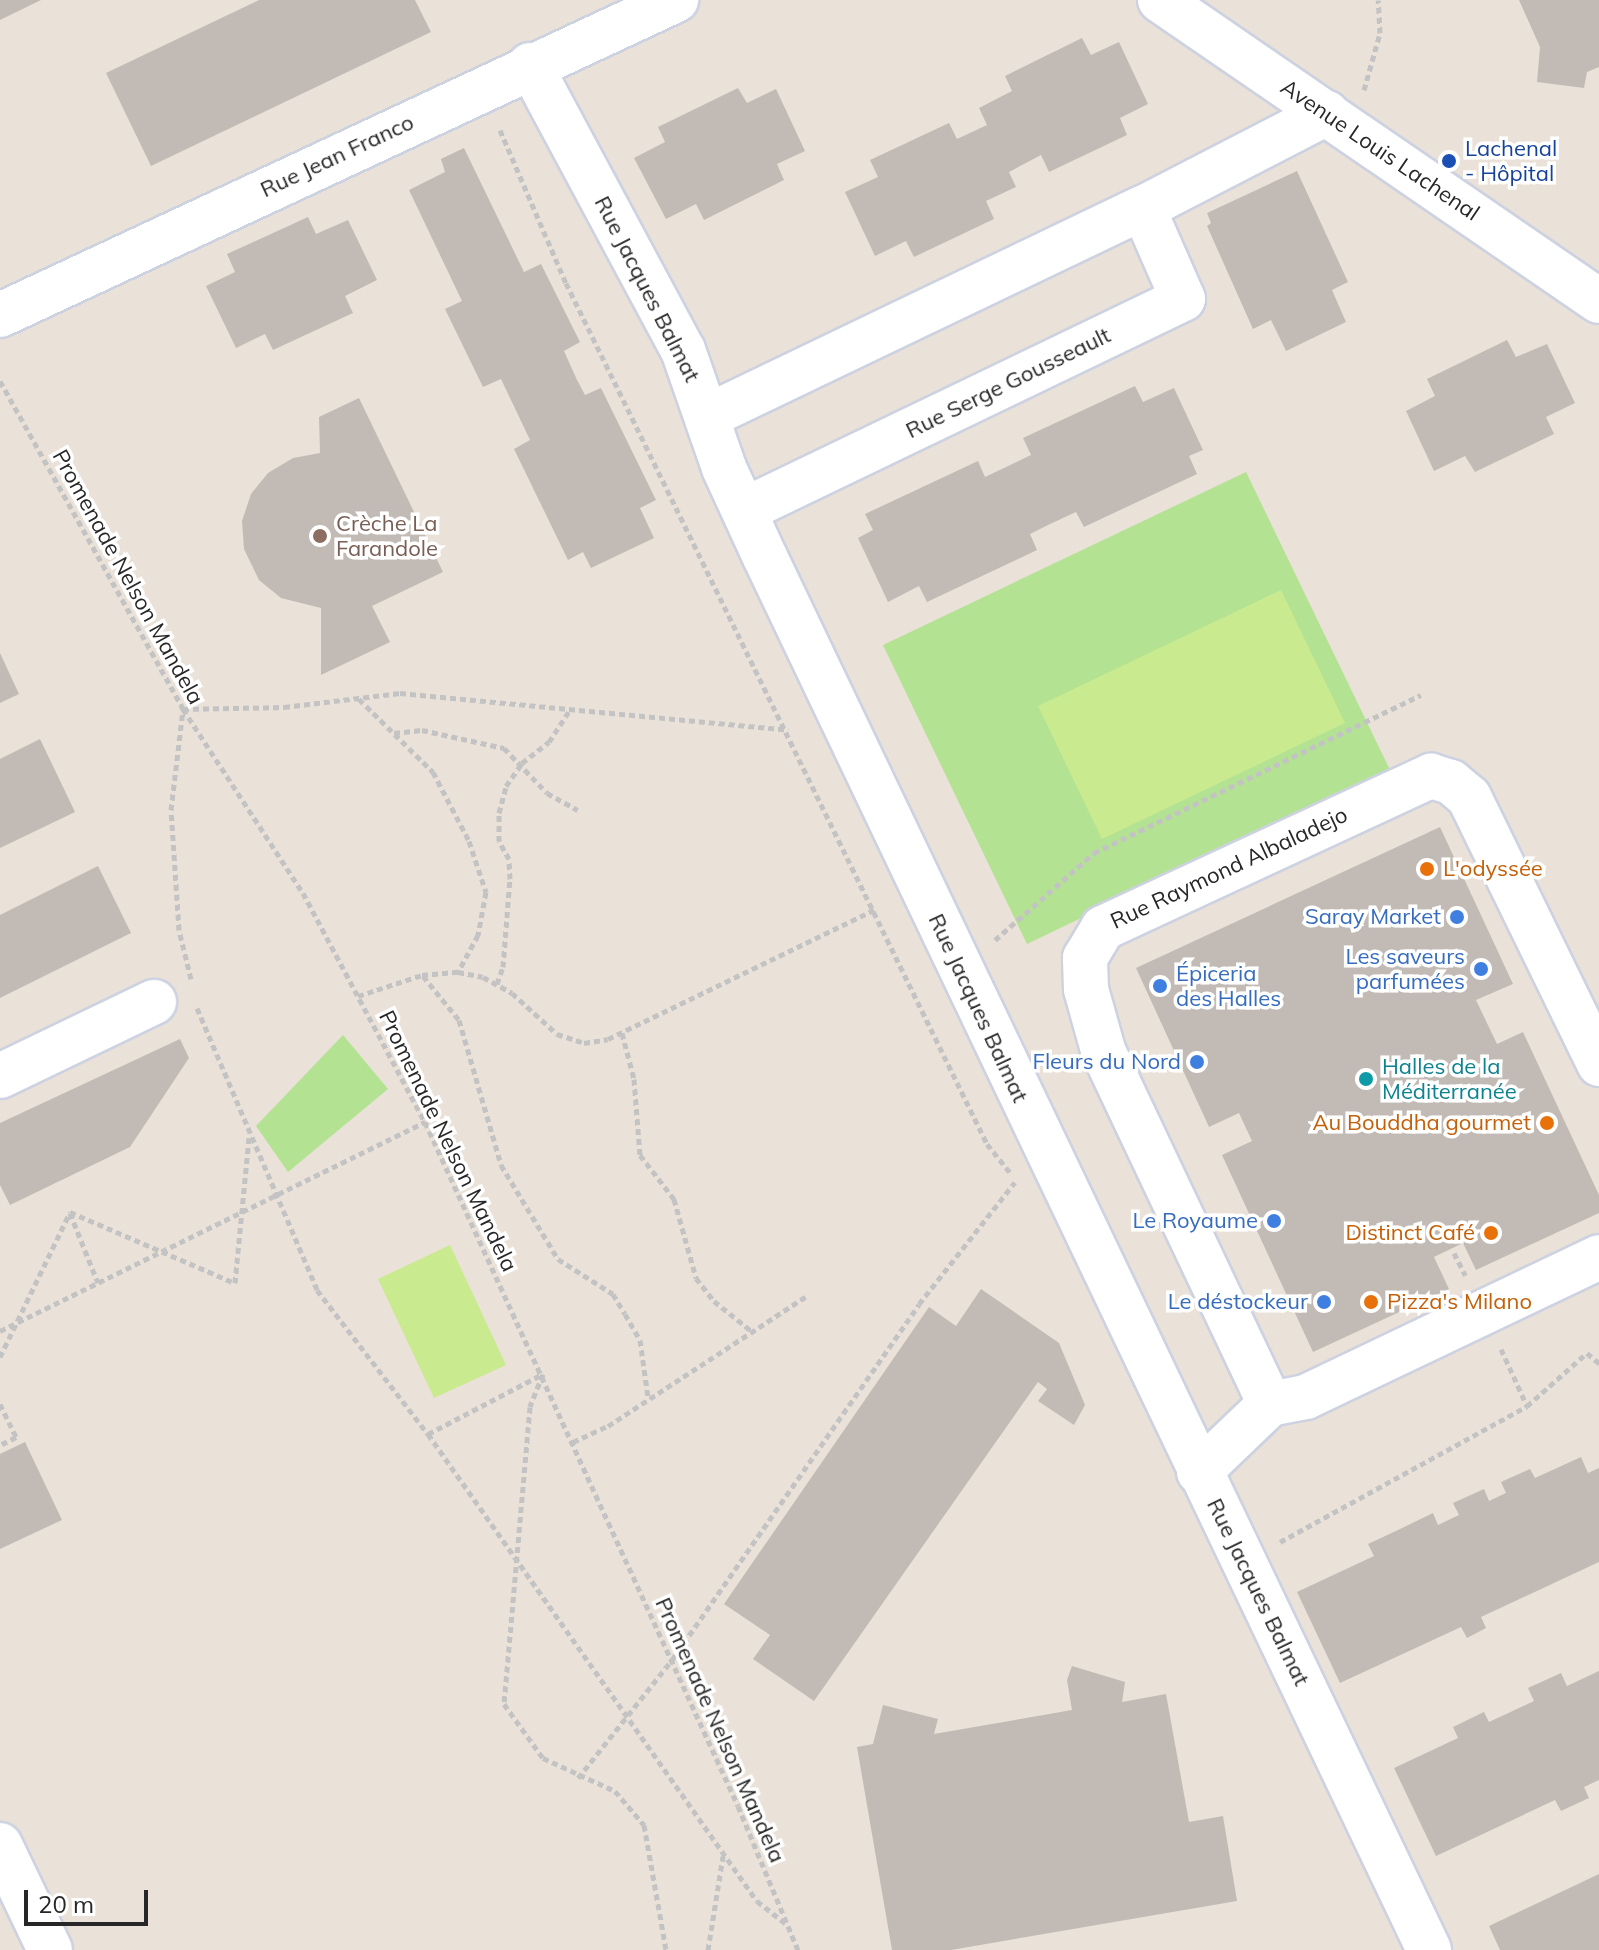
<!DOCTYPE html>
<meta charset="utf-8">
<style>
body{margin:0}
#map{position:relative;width:1599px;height:1950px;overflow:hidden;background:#eae1d8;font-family:Mulish,sans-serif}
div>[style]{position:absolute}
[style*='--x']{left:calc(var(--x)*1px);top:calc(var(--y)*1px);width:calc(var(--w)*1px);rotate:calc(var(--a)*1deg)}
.green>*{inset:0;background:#b3e293}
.pitch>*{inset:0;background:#c9ea8e}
.building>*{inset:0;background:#c2bbb5}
.path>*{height:5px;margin-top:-2.5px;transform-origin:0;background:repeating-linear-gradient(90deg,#c3c3c3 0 6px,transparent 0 10px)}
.roads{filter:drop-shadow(2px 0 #cdd2e1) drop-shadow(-2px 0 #cdd2e1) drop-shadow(0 2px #cdd2e1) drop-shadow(0 -2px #cdd2e1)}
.minor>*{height:44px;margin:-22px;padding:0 22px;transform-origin:22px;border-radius:22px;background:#fff}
.dots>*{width:22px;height:22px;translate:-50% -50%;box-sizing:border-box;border:4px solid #fff;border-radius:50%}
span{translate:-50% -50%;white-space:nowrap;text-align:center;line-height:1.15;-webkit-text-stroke:7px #fff;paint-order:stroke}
.transit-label{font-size:22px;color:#164399}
.left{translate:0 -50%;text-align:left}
.street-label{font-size:22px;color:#272727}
.education-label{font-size:22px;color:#785e54}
.food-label{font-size:22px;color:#c56008}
.right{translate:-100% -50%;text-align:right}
.shop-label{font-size:22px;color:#366cbe}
.culture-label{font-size:22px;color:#0d838f}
.scale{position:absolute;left:24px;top:1890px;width:124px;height:36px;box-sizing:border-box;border:4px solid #272727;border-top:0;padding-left:10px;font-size:24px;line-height:28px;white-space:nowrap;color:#272727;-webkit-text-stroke:6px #fff;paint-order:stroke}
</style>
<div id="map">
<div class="green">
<i style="clip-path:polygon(1246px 472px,1390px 770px,1027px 944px,883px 645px)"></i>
<i style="clip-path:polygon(343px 1035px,388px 1089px,288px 1172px,256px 1126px)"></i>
</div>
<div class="pitch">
<i style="clip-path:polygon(1281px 590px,1345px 723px,1102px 839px,1038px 706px)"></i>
<i style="clip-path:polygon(450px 1245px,506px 1365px,434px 1398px,378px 1279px)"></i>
</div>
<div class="building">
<i style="clip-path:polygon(0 0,41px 0,0 20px)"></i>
<i style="clip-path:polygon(259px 0,415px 0,431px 32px,151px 166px,106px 73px)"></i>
<i style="clip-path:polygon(1519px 0,1599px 0,1599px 67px,1587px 72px,1584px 88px,1537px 82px,1540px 47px)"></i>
<i style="clip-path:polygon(1082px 38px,1091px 55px,1119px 42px,1148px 104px,1120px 118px,1127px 135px,1049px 172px,1041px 155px,1009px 172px,1016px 187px,986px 201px,994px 219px,914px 257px,906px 241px,875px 256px,845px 192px,878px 177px,870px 160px,949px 123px,957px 139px,987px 125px,979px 108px,1012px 91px,1005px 76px)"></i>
<i style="clip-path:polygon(738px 88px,747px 103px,776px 89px,805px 151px,777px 164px,784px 180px,704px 220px,696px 204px,666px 219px,634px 158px,665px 142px,658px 127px)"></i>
<i style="clip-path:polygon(464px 148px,524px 272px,541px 264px,580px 342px,564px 351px,577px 380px,585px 395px,601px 388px,656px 500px,640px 508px,654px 538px,591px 568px,583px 552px,568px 560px,514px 449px,530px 440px,501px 379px,483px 387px,445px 309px,462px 301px,409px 190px,445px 172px,441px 159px)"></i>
<i style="clip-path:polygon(1297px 171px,1348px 282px,1332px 290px,1346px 322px,1286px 351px,1271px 320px,1253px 329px,1207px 226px,1211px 223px,1207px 213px)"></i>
<i style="clip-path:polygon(308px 217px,316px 234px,348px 220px,377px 280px,345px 296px,353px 313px,273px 350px,265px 334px,236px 348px,206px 286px,235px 272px,227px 254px)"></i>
<i style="clip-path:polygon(1507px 340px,1516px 357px,1547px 344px,1575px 403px,1546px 417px,1554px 434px,1475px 472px,1465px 456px,1434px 471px,1406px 411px,1435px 396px,1427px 379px)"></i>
<i style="clip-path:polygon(1135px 386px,1143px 402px,1174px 388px,1203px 450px,1189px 456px,1197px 474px,1084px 527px,1076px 512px,1048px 525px,1030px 534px,1037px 550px,927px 602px,919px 586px,888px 602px,858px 538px,873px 530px,865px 514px,978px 461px,985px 477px,1031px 455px,1023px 438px)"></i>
<i style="clip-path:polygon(359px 398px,443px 572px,372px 606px,390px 642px,321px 675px,321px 608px,281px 598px,259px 580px,244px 549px,242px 521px,251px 494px,268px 473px,293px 458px,320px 453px,319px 417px)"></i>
<i style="clip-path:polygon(0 653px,19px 694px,0 703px)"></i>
<i style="clip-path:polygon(40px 739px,75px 812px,0 848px,0 759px)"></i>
<i style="clip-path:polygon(1440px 827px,1513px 984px,1476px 1000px,1497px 1044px,1523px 1032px,1599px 1195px,1599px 1213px,1476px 1270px,1463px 1243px,1434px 1257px,1449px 1289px,1313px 1352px,1222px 1155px,1252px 1141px,1239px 1113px,1209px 1127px,1136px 968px)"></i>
<i style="clip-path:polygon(98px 866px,131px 933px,0 998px,0 915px)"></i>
<i style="clip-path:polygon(180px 1039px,189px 1058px,130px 1147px,10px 1205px,0 1185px,0 1123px)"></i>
<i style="clip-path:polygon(981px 1289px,1059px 1343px,1085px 1405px,1074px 1425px,1038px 1401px,1047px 1389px,1038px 1382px,814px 1701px,753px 1659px,770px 1635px,724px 1604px,929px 1307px,956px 1326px)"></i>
<i style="clip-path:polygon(25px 1442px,62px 1520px,0 1549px,0 1454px)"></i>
<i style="clip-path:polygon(1581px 1457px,1588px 1473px,1599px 1468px,1599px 1562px,1481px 1617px,1486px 1628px,1467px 1638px,1461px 1627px,1340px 1683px,1297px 1592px,1374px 1556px,1368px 1544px,1398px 1530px,1433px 1513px,1438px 1525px,1459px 1515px,1453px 1503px,1484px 1489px,1489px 1501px,1506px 1493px,1501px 1482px,1530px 1469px,1535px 1478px)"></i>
<i style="clip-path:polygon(1072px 1666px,1125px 1682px,1122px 1702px,1166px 1694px,1189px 1822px,1223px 1816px,1237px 1901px,951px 1950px,892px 1950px,857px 1747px,873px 1744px,883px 1705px,938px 1719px,934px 1734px,1072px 1710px,1067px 1680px)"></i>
<i style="clip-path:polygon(1599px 1671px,1599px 1780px,1584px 1787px,1589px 1798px,1561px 1811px,1555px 1800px,1436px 1856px,1394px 1768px,1458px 1738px,1453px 1727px,1484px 1712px,1489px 1722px,1534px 1701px,1528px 1688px,1561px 1673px,1567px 1686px)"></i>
<i style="clip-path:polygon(1599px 1874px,1599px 1950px,1500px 1950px,1489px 1926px)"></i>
</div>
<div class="path">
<i style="--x:1364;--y:90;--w:59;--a:-74.3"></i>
<i style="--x:1380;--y:33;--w:33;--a:-93"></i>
<i style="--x:500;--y:130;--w:167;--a:66.7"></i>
<i style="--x:566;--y:283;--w:958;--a:63.94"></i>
<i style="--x:987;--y:1144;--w:36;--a:51"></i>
<i style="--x:0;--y:381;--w:376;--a:60.8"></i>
<i style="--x:183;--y:709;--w:220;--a:56.9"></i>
<i style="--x:303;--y:893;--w:259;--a:62"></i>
<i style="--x:425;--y:1122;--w:752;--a:65.41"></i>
<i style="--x:738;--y:1806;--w:156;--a:67.4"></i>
<i style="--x:359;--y:699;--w:104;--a:44.6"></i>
<i style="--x:433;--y:772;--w:78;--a:62.4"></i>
<i style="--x:469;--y:841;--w:54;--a:71.6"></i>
<i style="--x:486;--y:892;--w:44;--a:100.5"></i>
<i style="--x:478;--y:935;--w:42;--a:118.4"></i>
<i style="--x:394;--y:733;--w:28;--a:-6"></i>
<i style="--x:422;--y:730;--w:84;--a:12.4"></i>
<i style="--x:504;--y:748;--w:62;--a:46.3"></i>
<i style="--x:547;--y:793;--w:35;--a:29"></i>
<i style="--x:995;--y:940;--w:132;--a:-41.3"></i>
<i style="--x:1094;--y:853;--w:363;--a:-25.8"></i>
<i style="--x:423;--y:976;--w:57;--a:50.7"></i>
<i style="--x:459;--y:1020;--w:151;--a:73.8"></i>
<i style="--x:501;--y:1165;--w:110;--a:58.8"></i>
<i style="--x:558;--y:1259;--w:65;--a:32.5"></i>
<i style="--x:613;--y:1294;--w:23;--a:59"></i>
<i style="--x:625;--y:1314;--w:30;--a:60"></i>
<i style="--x:640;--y:1340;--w:58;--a:82"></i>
<i style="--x:191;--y:979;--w:50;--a:-103.8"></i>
<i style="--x:179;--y:930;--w:120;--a:-93.8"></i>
<i style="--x:171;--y:810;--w:102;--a:-83.2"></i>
<i style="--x:183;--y:709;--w:101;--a:-1.1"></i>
<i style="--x:284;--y:707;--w:117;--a:-6.9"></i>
<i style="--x:400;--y:693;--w:390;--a:5.4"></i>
<i style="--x:497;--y:984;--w:18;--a:-71"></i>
<i style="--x:503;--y:967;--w:88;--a:-85.5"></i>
<i style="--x:510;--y:879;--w:20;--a:-93"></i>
<i style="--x:509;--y:859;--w:21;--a:-119"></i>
<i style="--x:499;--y:841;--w:28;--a:-90"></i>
<i style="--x:499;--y:813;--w:28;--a:-75"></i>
<i style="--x:506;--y:786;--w:28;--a:-55"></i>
<i style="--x:522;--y:763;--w:34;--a:-38"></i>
<i style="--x:549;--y:742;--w:38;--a:-57"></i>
<i style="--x:358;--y:996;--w:67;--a:-18.2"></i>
<i style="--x:422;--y:975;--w:36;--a:-5"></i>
<i style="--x:458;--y:972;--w:25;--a:11"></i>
<i style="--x:483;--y:977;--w:33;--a:29"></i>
<i style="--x:512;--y:993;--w:61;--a:42.3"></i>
<i style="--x:557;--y:1034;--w:28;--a:18"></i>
<i style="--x:584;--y:1043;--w:24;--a:-9"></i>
<i style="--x:608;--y:1039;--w:296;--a:-25.9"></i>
<i style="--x:197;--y:1008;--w:306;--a:66.9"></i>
<i style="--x:317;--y:1290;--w:182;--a:52.4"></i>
<i style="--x:428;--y:1434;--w:130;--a:-27.6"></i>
<i style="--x:543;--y:1374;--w:35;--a:112"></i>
<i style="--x:530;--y:1407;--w:298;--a:95"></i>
<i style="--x:504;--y:1704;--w:67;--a:54.2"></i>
<i style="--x:543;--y:1758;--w:79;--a:24.6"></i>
<i style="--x:615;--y:1791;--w:45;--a:49.5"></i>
<i style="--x:644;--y:1825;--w:127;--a:80"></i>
<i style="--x:622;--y:1033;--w:48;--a:75.4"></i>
<i style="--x:634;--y:1079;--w:76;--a:85.5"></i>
<i style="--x:640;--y:1155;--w:56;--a:52.3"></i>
<i style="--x:674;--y:1199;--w:82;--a:74.4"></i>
<i style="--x:696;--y:1278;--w:29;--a:52"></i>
<i style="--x:714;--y:1301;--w:51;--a:38.7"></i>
<i style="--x:70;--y:1213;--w:75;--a:68.2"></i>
<i style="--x:1454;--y:1253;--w:25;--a:63"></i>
<i style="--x:0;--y:1331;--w:474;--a:-26.2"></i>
<i style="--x:1501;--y:1349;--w:63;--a:65.5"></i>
<i style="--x:0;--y:1357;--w:161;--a:-64.2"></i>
<i style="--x:70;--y:1212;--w:180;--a:23.3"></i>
<i style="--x:235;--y:1283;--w:146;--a:-84.5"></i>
<i style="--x:0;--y:1404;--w:37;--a:64"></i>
<i style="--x:16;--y:1437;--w:18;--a:153"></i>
<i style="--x:428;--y:1434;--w:571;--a:54.84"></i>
<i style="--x:757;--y:1901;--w:36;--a:38"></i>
<i style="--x:573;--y:1442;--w:38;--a:-25"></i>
<i style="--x:608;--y:1426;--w:238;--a:-33.2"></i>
<i style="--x:1280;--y:1542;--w:282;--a:-28.8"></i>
<i style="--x:1527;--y:1406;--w:80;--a:-41.5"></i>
<i style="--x:1587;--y:1353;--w:16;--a:40"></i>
<i style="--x:578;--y:1778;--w:151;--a:-51.5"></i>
<i style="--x:672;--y:1660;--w:433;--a:-55.2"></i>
<i style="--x:919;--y:1304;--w:155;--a:-51.8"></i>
<i style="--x:708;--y:1950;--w:95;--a:-80.9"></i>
</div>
<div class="roads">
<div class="minor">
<i style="--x:1160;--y:0;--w:532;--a:34.44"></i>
<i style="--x:530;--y:65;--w:323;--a:61.8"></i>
<i style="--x:683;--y:350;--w:125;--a:70.8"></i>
<i style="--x:724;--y:468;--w:98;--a:65.3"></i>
<i style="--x:765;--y:557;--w:1543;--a:64.51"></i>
<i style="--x:1143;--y:208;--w:207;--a:-27.3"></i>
<i style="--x:0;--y:315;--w:746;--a:-24.98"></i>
<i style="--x:710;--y:415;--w:480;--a:-25.6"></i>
<i style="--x:1143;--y:208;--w:99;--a:66.3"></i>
<i style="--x:1183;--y:299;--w:487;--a:154.3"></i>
<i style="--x:0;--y:1076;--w:171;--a:-25.7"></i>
<i style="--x:1270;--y:1404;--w:391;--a:-115.3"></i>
<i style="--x:1103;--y:1050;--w:63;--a:-105.6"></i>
<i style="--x:1086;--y:989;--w:31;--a:-92"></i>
<i style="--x:1085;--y:958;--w:35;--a:-59"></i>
<i style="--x:1103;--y:928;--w:362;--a:-24.9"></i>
<i style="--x:1431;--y:776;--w:21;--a:17"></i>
<i style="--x:1451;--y:782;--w:23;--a:40"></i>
<i style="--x:1469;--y:797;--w:297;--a:64"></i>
<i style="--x:1199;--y:1472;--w:98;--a:-43.8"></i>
<i style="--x:1270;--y:1404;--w:37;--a:-11"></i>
<i style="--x:1306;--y:1397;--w:325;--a:-25.5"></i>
<i style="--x:0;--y:1845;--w:116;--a:64.5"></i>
</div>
</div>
<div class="dots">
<i style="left:1449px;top:161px;background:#1a4fb4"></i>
<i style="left:320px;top:536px;background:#8d6e63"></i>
<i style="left:1427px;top:869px;background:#e8710a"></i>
<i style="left:1457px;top:917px;background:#3f7fe0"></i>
<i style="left:1481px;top:969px;background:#3f7fe0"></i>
<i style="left:1160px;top:986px;background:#3f7fe0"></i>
<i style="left:1197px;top:1062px;background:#3f7fe0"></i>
<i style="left:1366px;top:1079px;background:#0f9aa8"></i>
<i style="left:1547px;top:1123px;background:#e8710a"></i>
<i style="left:1274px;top:1221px;background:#3f7fe0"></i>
<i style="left:1491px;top:1233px;background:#e8710a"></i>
<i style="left:1324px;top:1302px;background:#3f7fe0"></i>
<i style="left:1371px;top:1302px;background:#e8710a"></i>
</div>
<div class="transit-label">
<span class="left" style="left:1465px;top:161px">Lachenal<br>- Hôpital</span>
</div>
<div class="street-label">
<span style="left:1380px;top:150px;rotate:34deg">Avenue Louis Lachenal</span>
<span style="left:337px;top:156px;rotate:-25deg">Rue Jean Franco</span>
<span style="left:647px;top:289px;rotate:63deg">Rue Jacques Balmat</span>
<span style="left:1008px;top:383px;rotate:-26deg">Rue Serge Gousseault</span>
<span style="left:128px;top:577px;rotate:61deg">Promenade Nelson Mandela</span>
<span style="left:1229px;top:868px;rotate:-25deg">Rue Raymond Albaladejo</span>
<span style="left:978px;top:1008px;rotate:65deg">Rue Jacques Balmat</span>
<span style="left:448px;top:1141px;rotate:64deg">Promenade Nelson Mandela</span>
<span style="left:1258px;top:1592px;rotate:64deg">Rue Jacques Balmat</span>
<span style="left:720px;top:1730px;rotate:66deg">Promenade Nelson Mandela</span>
</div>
<div class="education-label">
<span class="left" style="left:336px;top:536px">Crèche La<br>Farandole</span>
</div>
<div class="food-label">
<span class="left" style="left:1443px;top:869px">L'odyssée</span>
<span class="right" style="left:1531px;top:1123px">Au Bouddha gourmet</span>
<span class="right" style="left:1475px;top:1233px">Distinct Café</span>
<span class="left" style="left:1387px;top:1302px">Pizza's Milano</span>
</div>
<div class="shop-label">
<span class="right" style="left:1441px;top:917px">Saray Market</span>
<span class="right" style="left:1465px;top:969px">Les saveurs<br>parfumées</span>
<span class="left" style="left:1176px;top:986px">Épiceria<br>des Halles</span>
<span class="right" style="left:1181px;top:1062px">Fleurs du Nord</span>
<span class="right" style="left:1258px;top:1221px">Le Royaume</span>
<span class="right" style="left:1308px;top:1302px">Le déstockeur</span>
</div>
<div class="culture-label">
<span class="left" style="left:1382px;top:1079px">Halles de la<br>Méditerranée</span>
</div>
<div class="scale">20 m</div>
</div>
